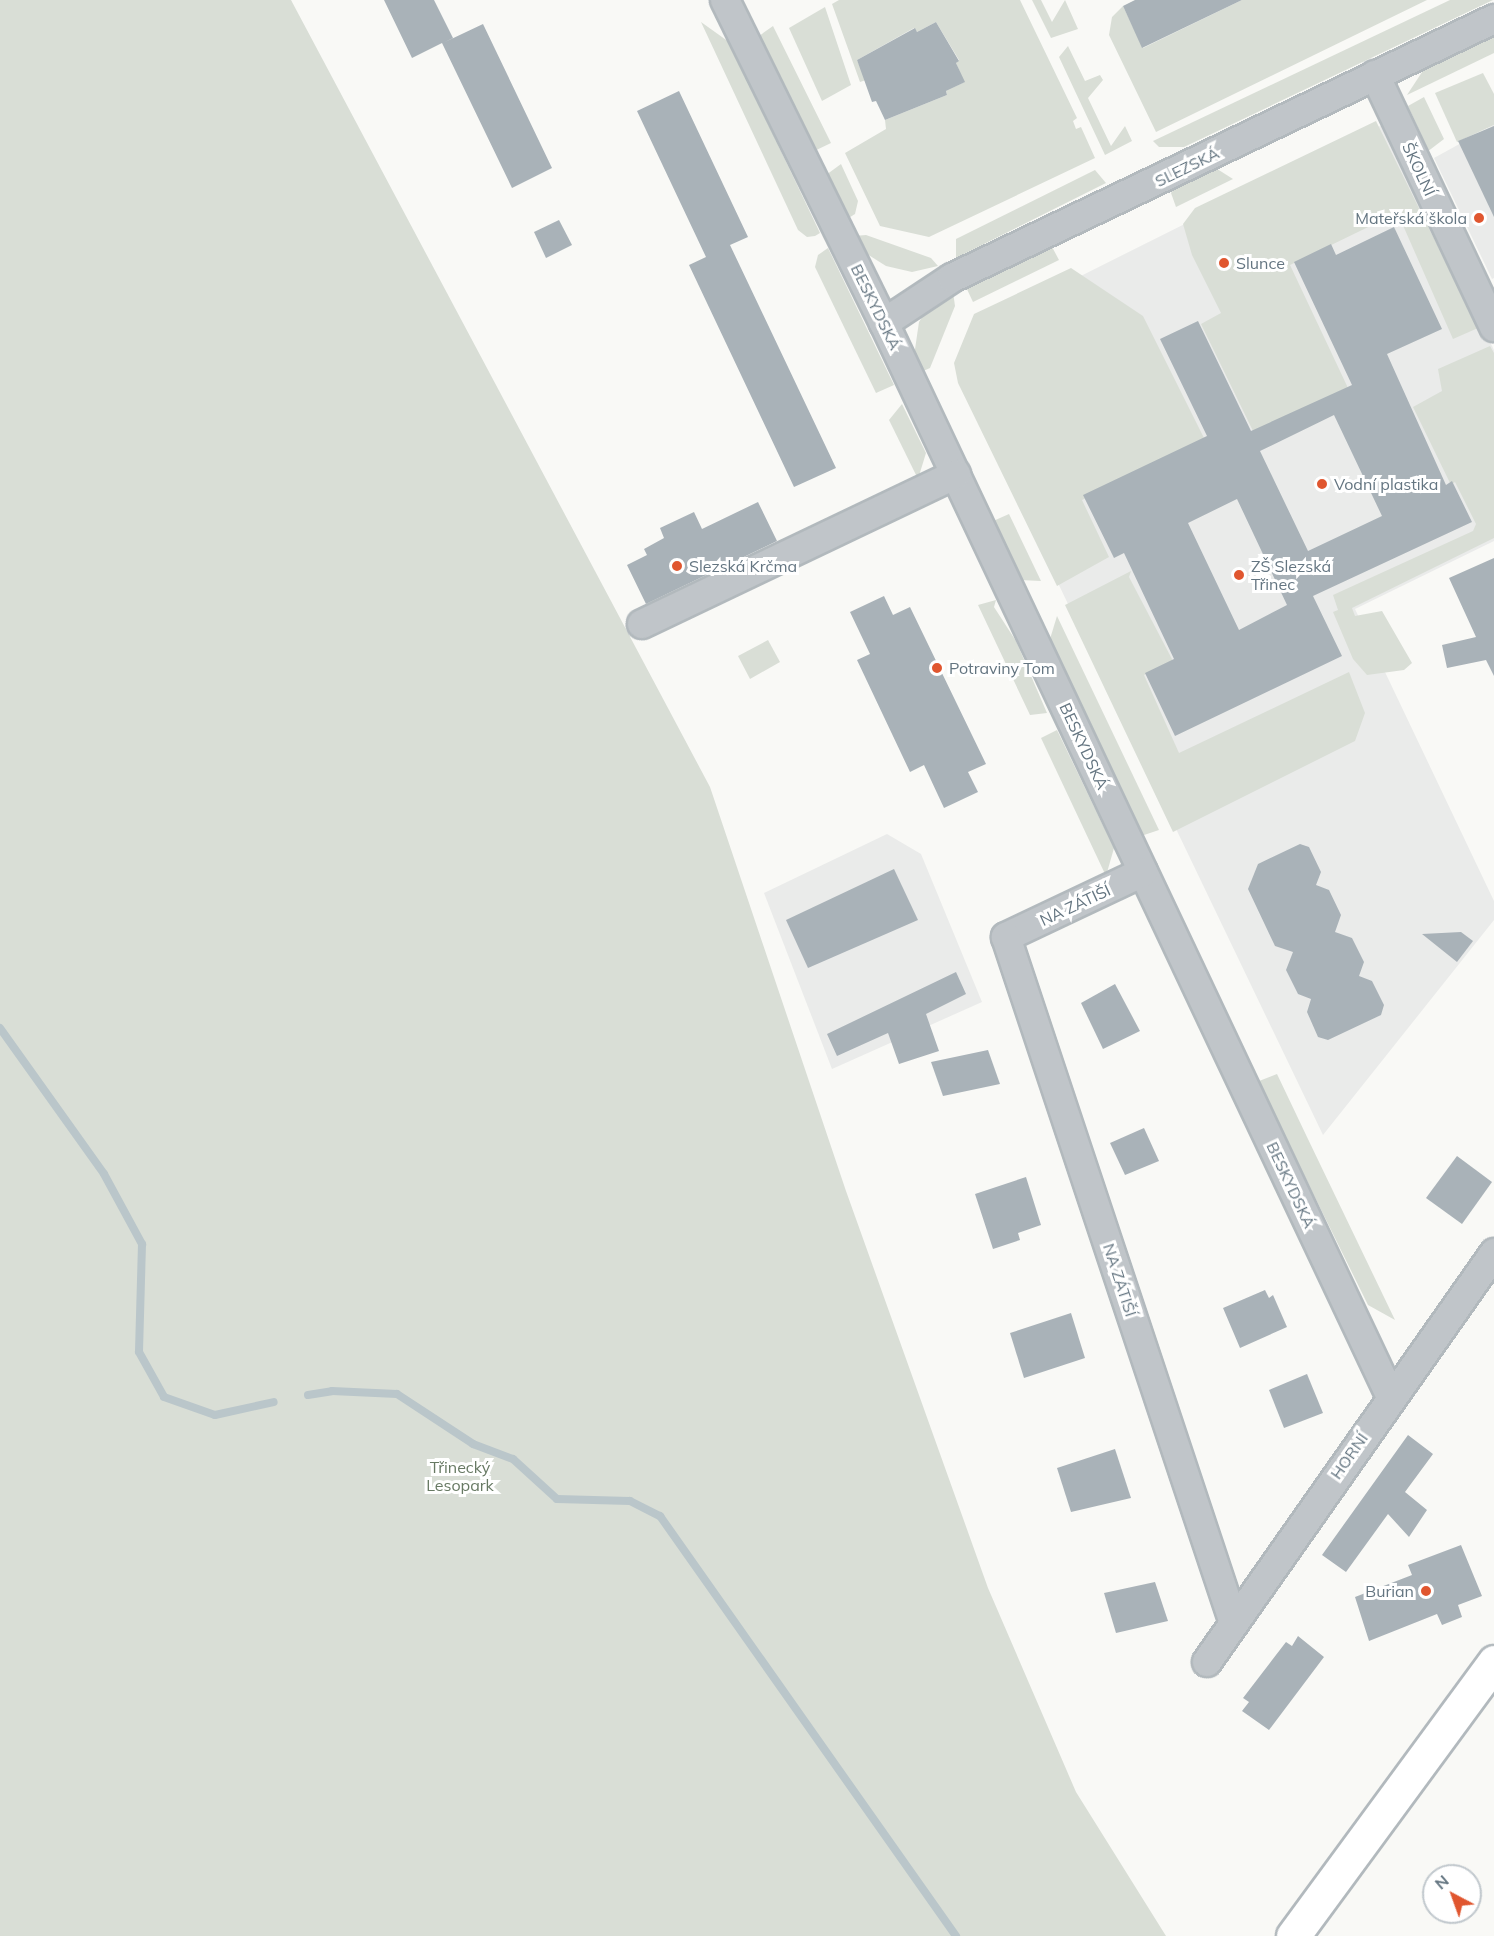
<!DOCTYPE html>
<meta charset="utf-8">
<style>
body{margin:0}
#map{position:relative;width:1494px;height:1936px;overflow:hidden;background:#f9f9f6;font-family:Mulish,sans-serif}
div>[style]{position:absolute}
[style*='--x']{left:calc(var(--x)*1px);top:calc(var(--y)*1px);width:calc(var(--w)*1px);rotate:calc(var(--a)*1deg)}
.built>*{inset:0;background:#eaebea}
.green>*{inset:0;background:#d9ded6}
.stream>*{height:8px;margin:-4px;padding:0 4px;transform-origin:4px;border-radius:4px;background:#bac6ca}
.building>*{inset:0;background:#a9b2b8}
.roads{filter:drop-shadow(2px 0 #b2b9bd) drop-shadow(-2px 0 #b2b9bd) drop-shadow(0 2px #b2b9bd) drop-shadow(0 -2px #b2b9bd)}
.street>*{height:28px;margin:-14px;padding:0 14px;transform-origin:14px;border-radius:14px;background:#c0c5c9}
.secondary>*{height:33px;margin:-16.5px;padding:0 16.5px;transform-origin:16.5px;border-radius:16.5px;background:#fff}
.dots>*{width:16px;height:16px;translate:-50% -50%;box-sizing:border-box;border:3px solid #fff;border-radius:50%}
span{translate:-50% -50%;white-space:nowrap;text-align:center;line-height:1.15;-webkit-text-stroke:6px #fff;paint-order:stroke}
.street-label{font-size:16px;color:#647581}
.poi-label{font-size:16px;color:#647581}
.right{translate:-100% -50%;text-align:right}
.left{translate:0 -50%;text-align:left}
.park-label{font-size:16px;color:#677963}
.north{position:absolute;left:1422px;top:1864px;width:60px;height:60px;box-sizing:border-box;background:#fff;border:2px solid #c1c8cd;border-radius:50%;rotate:319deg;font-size:16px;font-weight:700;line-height:24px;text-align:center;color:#647581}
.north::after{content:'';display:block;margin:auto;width:21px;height:27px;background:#e0562f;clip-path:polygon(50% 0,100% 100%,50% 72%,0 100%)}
</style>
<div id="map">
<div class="built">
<i style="clip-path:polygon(1384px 124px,1494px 350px,1494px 541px,1355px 609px,1494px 901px,1494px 920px,1323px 1135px,960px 379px,995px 319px)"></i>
<i style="clip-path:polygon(1494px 125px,1494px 278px,1492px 279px,1434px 158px)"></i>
<i style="clip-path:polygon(887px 834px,921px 854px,982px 1002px,832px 1069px,764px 893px)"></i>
</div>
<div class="green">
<i style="clip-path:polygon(0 0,291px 0,710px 787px,846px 1191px,988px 1588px,1076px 1792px,1166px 1936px,0 1936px)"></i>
<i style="clip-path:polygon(839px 0,1020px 0,1077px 118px,1073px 121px,1076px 129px,1081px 127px,1095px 158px,929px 237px,880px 226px,845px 153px,886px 129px,885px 120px,947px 95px,946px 91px,964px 82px,956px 63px,959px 60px,936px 22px,917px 32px,914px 28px,857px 60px,866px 80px,860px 82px,832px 4px)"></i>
<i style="clip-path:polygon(1032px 0,1041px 0,1052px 22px,1065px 0,1078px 29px,1051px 38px)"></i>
<i style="clip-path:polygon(1242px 0,1427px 0,1156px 132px,1109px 35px,1112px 17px,1123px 6px,1143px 48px)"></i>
<i style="clip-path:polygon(1450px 0,1493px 0,1184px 147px,1159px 147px,1153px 141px)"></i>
<i style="clip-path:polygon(825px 7px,851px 85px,822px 101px,789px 28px)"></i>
<i style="clip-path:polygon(701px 22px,729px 42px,820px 233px,815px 236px,807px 237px,798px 230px)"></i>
<i style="clip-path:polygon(773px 26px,831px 143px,808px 154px,768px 76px,776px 70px,759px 36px)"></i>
<i style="clip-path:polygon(1494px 33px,1494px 53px,1407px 95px,1426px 66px)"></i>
<i style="clip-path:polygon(1068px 46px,1085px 81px,1100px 75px,1103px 80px,1088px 98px,1111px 146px,1125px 126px,1132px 141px,1105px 155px,1059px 57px)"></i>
<i style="clip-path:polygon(1483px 73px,1494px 94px,1494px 125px,1457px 142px,1435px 93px)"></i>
<i style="clip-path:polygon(1424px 97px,1444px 139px,1427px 152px,1421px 152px,1414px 135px,1420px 132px,1408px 106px)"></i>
<i style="clip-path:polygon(1376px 121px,1478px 328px,1453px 339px,1398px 214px,1393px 215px,1290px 265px,1348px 388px,1253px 431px,1201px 324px,1221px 313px,1192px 255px,1183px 224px,1195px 208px)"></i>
<i style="clip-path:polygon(841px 164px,858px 201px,855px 214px,847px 219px,826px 175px)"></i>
<i style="clip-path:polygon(1214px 167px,1233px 179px,1176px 207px,1171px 193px,1178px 184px)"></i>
<i style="clip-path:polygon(1095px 170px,1106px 183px,956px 258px,956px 239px)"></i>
<i style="clip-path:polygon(866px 235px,931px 258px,938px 266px,912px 272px,886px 266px,867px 254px,854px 236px)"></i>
<i style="clip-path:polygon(1051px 245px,1059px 260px,973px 302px,965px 285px)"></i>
<i style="clip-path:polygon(828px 248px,894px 385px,876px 393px,815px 267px,818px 255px)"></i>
<i style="clip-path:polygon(1071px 268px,1143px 316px,1205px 440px,1082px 500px,1109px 557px,1057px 586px,958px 383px,954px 363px,974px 314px)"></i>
<i style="clip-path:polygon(953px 292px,955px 306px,930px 368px,921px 372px,914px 356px,919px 322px,927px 309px)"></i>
<i style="clip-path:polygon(1490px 346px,1494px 353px,1494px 538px,1352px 608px,1355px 616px,1382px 611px,1412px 663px,1404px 670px,1367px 675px,1353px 659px,1333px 612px,1338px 610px,1333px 595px,1473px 531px,1476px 524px,1455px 482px,1451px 485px,1413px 407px,1442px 391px,1438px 369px)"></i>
<i style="clip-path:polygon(902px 404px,926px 453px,918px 479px,889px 420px)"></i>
<i style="clip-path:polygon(1009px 514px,1041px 581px,1020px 580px,991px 522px)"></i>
<i style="clip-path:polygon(1131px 571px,1129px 577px,1173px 661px,1144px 675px,1179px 753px,1349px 672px,1365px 713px,1355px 741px,1173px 832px,1065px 605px)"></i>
<i style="clip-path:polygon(996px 600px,994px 607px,1016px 641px,1047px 713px,1030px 715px,978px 605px)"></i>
<i style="clip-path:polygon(1057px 616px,1159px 830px,1141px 836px,1054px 651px,1050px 639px)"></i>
<i style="clip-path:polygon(768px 640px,780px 662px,750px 679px,738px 656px)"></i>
<i style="clip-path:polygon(1057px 730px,1114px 848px,1106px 876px,1041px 738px)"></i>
<i style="clip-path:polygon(1277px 1074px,1307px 1137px,1395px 1320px,1368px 1305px,1304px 1175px,1259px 1081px)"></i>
</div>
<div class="stream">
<i style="--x:0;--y:1028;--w:179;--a:54.5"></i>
<i style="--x:104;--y:1174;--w:80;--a:61.5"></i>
<i style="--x:142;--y:1244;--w:108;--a:91.6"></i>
<i style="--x:139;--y:1352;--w:51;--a:60.9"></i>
<i style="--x:164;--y:1397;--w:54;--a:19.4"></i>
<i style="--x:215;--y:1415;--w:60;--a:-12.4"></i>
<i style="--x:308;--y:1395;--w:24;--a:-9"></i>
<i style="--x:332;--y:1391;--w:65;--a:2.6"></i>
<i style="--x:397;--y:1394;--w:91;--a:33.3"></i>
<i style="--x:473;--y:1444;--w:43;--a:20.6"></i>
<i style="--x:513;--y:1459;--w:59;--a:42.3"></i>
<i style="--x:557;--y:1499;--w:73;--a:1.6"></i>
<i style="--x:630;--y:1501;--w:34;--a:27"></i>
<i style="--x:660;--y:1516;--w:514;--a:54.83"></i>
</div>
<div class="building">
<i style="clip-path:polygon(384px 0,434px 0,453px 38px,445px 42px,483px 24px,552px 168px,512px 188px,442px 43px,412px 58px)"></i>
<i style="clip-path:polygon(1135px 0,1242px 0,1142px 48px,1123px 6px)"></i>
<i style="clip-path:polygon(936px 22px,959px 61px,956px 63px,965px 82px,946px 91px,947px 95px,885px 120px,876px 101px,872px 102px,857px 60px,915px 28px,917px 32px)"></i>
<i style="clip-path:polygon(679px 91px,748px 237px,730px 245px,836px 468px,794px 487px,689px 265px,706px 257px,637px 111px)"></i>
<i style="clip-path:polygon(1494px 126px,1494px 217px,1458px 141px)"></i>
<i style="clip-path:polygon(559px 220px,572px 245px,546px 258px,534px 232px)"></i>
<i style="clip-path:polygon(evenodd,1394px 227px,1442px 329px,1387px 354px,1446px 485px,1452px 481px,1472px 522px,1313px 596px,1342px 656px,1175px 736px,1145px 673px,1174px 659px,1124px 553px,1114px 558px,1083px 495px,1207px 436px,1160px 339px,1198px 321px,1251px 431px,1352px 385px,1294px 262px,1331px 244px,1336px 255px,1394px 227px,1334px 415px,1382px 516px,1308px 551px,1260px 451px,1334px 415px,1394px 227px,1237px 499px,1287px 605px,1239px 630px,1188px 523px,1237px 499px)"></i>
<i style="clip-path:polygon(758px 502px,777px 541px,646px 604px,627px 565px,647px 555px,644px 549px,664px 538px,660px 528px,694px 512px,702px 529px)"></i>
<i style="clip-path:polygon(1494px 558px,1494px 676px,1486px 660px,1447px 668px,1442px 645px,1476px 637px,1449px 578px)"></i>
<i style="clip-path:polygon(884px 596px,893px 615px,910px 607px,986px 764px,968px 772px,978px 792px,944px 808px,924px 765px,910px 772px,857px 660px,870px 654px,850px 612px)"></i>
<i style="clip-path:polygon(1300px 844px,1309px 847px,1321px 872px,1316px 885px,1329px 890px,1341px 915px,1335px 932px,1352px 938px,1364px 962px,1359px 976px,1372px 981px,1384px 1005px,1381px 1015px,1328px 1040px,1318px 1037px,1307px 1012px,1311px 999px,1298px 994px,1286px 970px,1293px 952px,1275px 946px,1248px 889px,1258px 864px)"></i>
<i style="clip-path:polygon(894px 869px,918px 920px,808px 968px,786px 920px)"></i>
<i style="clip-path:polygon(1461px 932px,1473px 941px,1457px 962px,1422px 934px)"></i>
<i style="clip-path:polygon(956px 972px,966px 994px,926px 1014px,939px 1051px,899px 1064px,888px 1033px,837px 1056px,827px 1034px)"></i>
<i style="clip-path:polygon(1115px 984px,1140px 1031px,1103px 1049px,1081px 1003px)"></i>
<i style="clip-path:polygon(988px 1050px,1000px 1084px,943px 1096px,931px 1062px)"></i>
<i style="clip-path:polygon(1144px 1128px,1159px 1161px,1125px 1175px,1110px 1143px)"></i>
<i style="clip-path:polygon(1457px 1156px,1492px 1182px,1462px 1224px,1426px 1198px)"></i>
<i style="clip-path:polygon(1026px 1177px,1041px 1225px,1018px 1233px,1020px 1240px,993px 1249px,975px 1194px)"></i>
<i style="clip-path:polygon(1265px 1290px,1269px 1298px,1273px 1295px,1287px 1327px,1240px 1348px,1223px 1308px)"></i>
<i style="clip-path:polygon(1071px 1313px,1085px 1358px,1024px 1378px,1010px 1333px)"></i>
<i style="clip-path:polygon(1307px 1374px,1323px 1413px,1284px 1428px,1269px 1390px)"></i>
<i style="clip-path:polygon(1408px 1435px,1433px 1454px,1405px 1492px,1427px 1510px,1409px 1537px,1388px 1514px,1346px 1572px,1322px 1555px)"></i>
<i style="clip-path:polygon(1115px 1449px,1131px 1498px,1071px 1512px,1057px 1468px)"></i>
<i style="clip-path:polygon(1461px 1545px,1482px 1596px,1458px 1605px,1462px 1617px,1442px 1625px,1437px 1614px,1369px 1641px,1355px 1597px,1412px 1575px,1408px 1565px)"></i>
<i style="clip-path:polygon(1155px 1582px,1168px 1621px,1116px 1633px,1104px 1593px)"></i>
<i style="clip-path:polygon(1298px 1636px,1324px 1657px,1269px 1730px,1242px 1711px,1249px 1702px,1243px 1698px,1286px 1642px,1292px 1646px)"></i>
</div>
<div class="roads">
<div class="street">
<i style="--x:725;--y:0;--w:360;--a:63.8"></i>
<i style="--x:884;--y:323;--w:1188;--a:64.73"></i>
<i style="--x:1375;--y:75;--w:279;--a:64.7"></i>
<i style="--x:884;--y:323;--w:82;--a:-33.5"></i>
<i style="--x:952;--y:278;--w:601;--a:-25.54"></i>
<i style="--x:642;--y:624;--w:348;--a:-25.5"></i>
<i style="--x:1143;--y:872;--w:152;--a:154.6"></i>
<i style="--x:1006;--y:937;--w:723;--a:71.62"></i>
<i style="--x:1207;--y:1662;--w:500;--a:-54.9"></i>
</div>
<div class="secondary">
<i style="--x:1293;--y:1936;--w:340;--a:-53.7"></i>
</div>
</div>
<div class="dots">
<i style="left:1479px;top:218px;background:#e0562f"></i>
<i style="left:1224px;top:263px;background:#e0562f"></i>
<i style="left:1322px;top:484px;background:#e0562f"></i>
<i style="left:677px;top:566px;background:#e0562f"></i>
<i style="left:1239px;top:575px;background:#e0562f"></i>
<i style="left:937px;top:668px;background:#e0562f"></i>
<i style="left:1426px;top:1591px;background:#e0562f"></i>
</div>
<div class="street-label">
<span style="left:1187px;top:167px;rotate:-26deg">SLEZSKÁ</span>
<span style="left:1419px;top:169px;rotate:65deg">ŠKOLNÍ</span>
<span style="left:876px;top:307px;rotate:64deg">BESKYDSKÁ</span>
<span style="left:1084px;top:746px;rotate:65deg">BESKYDSKÁ</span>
<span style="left:1075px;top:905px;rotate:-25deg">NA ZÁTIŠÍ</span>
<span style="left:1291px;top:1185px;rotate:65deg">BESKYDSKÁ</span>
<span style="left:1120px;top:1280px;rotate:72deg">NA ZÁTIŠÍ</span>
<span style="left:1349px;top:1456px;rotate:-55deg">HORNÍ</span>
</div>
<div class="poi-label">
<span class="right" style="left:1467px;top:218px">Mateřská škola</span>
<span class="left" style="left:1236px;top:263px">Slunce</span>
<span class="left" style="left:1334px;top:484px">Vodní plastika</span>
<span class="left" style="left:689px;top:566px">Slezská Krčma</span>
<span class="left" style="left:1251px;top:575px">ZŠ Slezská<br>Třinec</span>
<span class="left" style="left:949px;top:668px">Potraviny Tom</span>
<span class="right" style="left:1414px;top:1591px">Burian</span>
</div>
<div class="park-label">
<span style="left:460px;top:1476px">Třinecký<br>Lesopark</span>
</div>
<div class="north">N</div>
</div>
